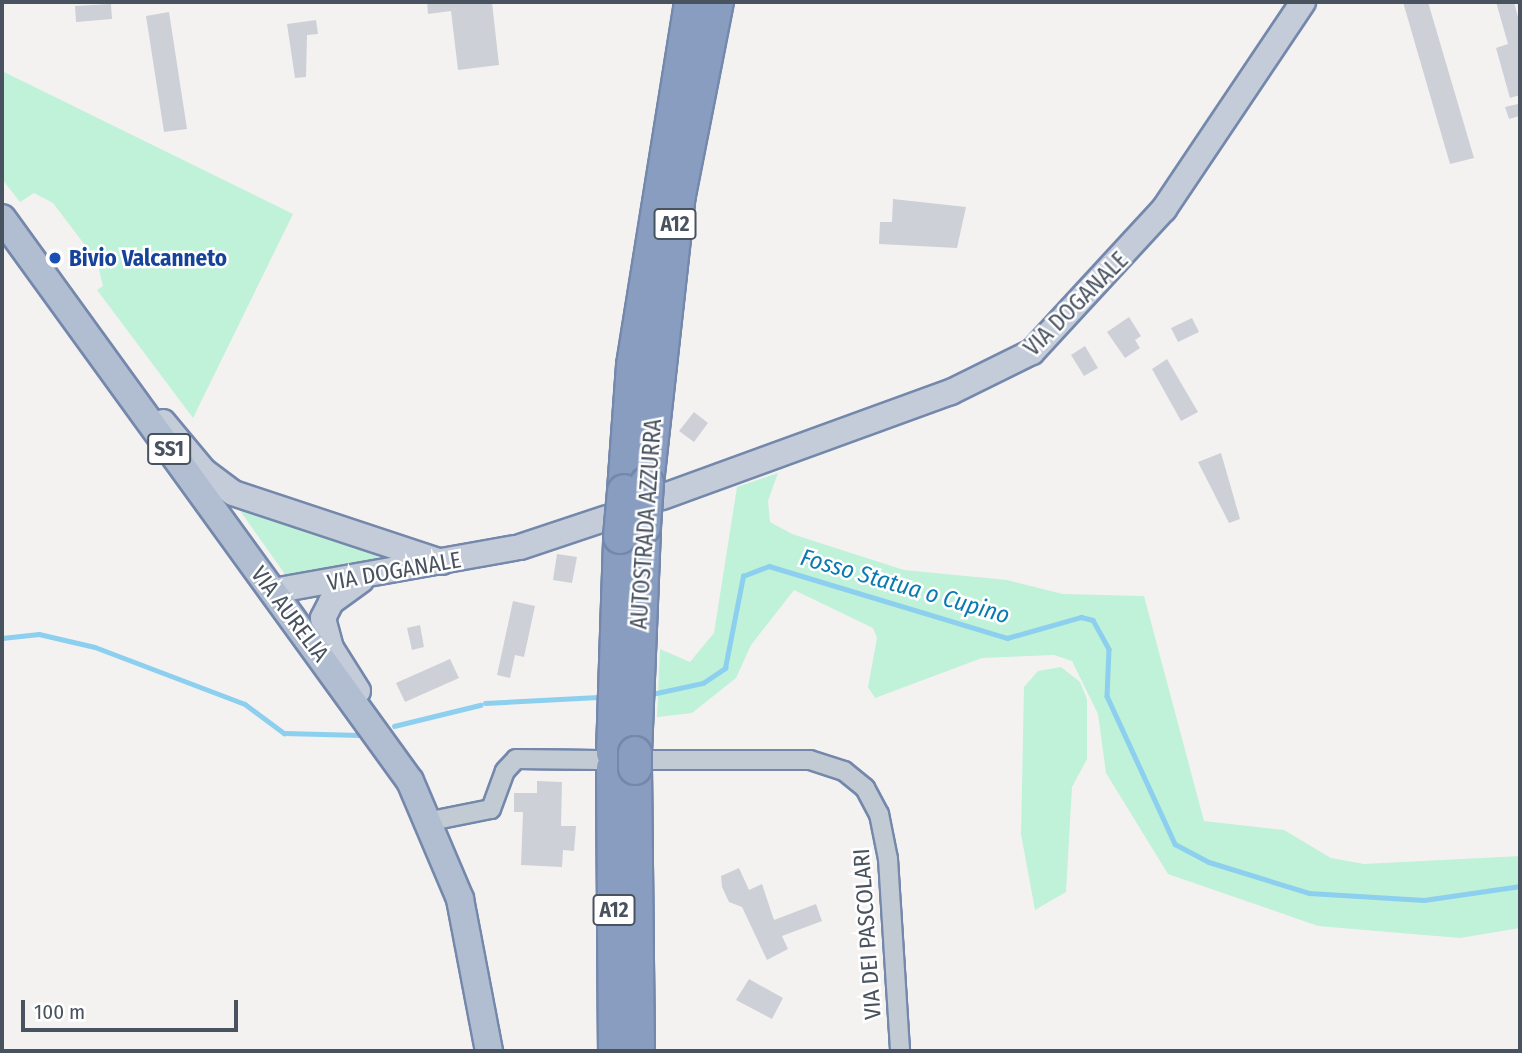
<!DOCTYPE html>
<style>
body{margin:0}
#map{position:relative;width:1522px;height:1053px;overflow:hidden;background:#f4f2f1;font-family:"Fira Sans Condensed",sans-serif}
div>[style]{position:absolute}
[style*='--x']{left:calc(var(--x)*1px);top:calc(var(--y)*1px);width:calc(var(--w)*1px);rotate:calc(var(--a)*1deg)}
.green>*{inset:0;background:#c0f1d9}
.stream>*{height:4.5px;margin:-2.25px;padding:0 2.25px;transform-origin:2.25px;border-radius:2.25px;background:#8dcfee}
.building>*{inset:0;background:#cdd0d7}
.roads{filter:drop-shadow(2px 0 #7488ac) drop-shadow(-2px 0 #7488ac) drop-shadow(0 2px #7488ac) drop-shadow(0 -2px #7488ac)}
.minor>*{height:18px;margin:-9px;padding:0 9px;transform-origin:9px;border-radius:9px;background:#c2cad3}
.secondary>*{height:24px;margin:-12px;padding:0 12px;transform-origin:12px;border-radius:12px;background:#c4ccda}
.primary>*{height:26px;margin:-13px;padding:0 13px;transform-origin:13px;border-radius:13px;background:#b1bdd0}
.motorway>*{height:32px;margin:-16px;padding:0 16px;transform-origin:16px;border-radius:16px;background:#899dc0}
.bridges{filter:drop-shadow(2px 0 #7488ac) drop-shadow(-2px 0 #7488ac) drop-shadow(0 2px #7488ac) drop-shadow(0 -2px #7488ac)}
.motorway-bridge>*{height:32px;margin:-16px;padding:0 16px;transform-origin:16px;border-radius:16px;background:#899dc0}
.dots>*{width:19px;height:19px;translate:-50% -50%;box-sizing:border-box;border:4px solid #fff;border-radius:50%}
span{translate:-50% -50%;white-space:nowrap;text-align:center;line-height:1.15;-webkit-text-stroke:5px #fff;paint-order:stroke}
.shield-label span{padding:2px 5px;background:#fff;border:2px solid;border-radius:5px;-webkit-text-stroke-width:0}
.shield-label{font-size:21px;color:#49525f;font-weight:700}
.transit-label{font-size:23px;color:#164399;font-weight:700}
.left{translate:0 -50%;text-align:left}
.street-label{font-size:23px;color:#49525f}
.water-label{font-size:24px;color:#0a7bb1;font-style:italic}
.frame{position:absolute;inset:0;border:4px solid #49525f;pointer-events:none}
.scale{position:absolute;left:21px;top:1000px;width:217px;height:32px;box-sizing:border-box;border:4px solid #49525f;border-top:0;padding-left:9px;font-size:21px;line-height:24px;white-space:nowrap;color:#49525f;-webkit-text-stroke:5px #fff;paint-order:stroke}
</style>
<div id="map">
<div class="green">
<i style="clip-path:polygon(2px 71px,293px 214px,193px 418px,97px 290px,103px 286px,97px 261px,53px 203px,34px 193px,20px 202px,2px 179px)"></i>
<i style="clip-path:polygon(778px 473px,768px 501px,770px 522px,792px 534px,904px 570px,1007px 580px,1063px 594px,1144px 596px,1204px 821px,1284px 830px,1331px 858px,1364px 864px,1520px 856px,1520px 928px,1460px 938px,1318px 926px,1168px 874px,1106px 773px,1098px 714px,1072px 661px,1054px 655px,982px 658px,875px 698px,868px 687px,877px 638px,873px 628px,794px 590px,751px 645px,736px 678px,692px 713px,657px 717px,660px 649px,690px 662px,714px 633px,737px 487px)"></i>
<i style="clip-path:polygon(238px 508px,375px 551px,381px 562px,287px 577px)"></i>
<i style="clip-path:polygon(1061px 667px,1080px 682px,1087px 699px,1087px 759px,1072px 787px,1066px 892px,1035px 910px,1021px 834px,1024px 687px,1038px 671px)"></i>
</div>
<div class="stream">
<i style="--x:2;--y:638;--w:37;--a:-6"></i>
<i style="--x:39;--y:634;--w:57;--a:13.1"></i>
<i style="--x:95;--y:647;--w:160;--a:20.8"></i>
<i style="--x:245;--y:704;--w:49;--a:36.6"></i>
<i style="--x:284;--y:733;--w:76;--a:1.5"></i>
<i style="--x:652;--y:694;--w:52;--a:-12.2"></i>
<i style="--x:703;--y:683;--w:27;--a:-34"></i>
<i style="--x:725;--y:668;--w:94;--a:-78.9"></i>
<i style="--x:743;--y:576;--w:28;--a:-21"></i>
<i style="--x:769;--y:566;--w:249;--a:16.8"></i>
<i style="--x:1007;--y:638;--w:77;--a:-15.8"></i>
<i style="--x:1081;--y:617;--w:12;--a:14"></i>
<i style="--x:1093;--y:620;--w:33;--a:61"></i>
<i style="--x:1109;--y:649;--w:47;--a:92.4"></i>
<i style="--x:1107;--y:696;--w:163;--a:65.3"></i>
<i style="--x:1175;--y:844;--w:38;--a:28"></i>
<i style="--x:1209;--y:862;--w:105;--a:17.2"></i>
<i style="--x:1309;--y:893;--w:115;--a:3.5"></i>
<i style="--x:1424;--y:900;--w:97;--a:-8.3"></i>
<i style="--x:485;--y:703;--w:113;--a:-3"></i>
<i style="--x:394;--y:726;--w:89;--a:-13.7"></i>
</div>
<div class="building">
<i style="clip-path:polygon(427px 2px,492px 2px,499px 65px,458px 70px,451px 11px,428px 14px)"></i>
<i style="clip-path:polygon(1403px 2px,1428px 2px,1474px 158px,1450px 164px)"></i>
<i style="clip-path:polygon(1496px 2px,1514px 2px,1520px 25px,1520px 95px,1510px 98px,1496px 48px,1508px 44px)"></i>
<i style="clip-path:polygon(111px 4px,112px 19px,76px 22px,75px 6px)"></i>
<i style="clip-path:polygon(169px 12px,187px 129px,164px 132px,146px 16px)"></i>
<i style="clip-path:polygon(316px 20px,318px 34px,307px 35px,306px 77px,295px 78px,287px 24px)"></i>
<i style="clip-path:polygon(1518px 104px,1520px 116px,1509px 119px,1505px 107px)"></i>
<i style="clip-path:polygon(893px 199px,966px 207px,957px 248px,879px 244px,880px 222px,892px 222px)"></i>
<i style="clip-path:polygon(1129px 317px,1141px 336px,1135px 340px,1140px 348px,1125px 358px,1107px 332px)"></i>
<i style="clip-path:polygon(1192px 318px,1199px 332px,1178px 342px,1171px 328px)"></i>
<i style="clip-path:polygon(1085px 346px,1098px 368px,1084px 376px,1071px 355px)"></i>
<i style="clip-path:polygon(1167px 359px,1198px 412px,1181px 421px,1152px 369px)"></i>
<i style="clip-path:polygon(694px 412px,708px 423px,694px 442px,679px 431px)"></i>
<i style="clip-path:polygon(1221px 453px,1240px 519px,1229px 523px,1198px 462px)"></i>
<i style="clip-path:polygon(557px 554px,577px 557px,572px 583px,553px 580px)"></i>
<i style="clip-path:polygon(513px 601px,535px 606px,524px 657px,515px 655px,510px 678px,497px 675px)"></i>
<i style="clip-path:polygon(420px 625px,424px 647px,412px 650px,407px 628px)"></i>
<i style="clip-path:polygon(450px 659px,459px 678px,405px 702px,396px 683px)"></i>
<i style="clip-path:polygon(537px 781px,562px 782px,561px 826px,576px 826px,574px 851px,563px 850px,562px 867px,521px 865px,523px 812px,514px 812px,514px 793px,537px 793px)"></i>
<i style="clip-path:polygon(739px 868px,749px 890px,762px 884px,774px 920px,816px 904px,822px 921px,782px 936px,788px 949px,767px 960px,742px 907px,729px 902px,722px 887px,721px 876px)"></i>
<i style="clip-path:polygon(749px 979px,783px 998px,772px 1019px,736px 1000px)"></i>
</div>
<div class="roads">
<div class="minor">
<i style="--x:651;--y:760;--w:159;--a:0"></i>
<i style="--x:810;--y:760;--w:36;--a:18"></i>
<i style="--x:844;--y:771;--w:27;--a:39"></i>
<i style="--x:865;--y:788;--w:30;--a:62"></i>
<i style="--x:879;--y:814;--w:46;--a:78.7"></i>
<i style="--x:888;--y:859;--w:192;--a:86.4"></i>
<i style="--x:431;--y:821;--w:61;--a:-11.3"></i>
<i style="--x:491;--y:809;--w:40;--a:-69.8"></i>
<i style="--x:505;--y:771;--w:16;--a:-47"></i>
<i style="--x:516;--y:759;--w:82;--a:0.7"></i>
</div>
<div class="secondary">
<i style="--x:163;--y:422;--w:64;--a:50.1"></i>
<i style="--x:204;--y:471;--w:36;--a:37"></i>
<i style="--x:233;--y:493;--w:220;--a:18.3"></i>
<i style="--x:662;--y:497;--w:307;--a:-20"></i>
<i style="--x:951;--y:392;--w:90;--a:-26.3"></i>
<i style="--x:1032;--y:352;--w:195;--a:-47.3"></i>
<i style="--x:1164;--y:209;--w:249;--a:-56.1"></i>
<i style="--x:520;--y:547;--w:92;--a:-18.4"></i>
<i style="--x:273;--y:591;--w:245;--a:-10.1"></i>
<i style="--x:358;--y:691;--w:51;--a:-122.1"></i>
<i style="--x:331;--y:648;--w:31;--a:-105"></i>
<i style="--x:323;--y:618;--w:18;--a:-63"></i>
<i style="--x:331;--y:602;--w:37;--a:-36"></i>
</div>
<div class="primary">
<i style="--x:2;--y:218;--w:695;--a:54.07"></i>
<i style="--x:410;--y:781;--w:128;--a:67"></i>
<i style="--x:460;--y:899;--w:155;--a:79.2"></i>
</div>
<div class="motorway">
<i style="--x:647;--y:483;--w:290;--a:-83.7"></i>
<i style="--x:679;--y:195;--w:197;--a:-78.9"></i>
<i style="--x:624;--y:491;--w:126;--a:-85.9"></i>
<i style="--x:633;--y:365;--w:368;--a:-80.9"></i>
<i style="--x:613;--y:753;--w:216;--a:-88.1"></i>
<i style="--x:635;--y:753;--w:226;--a:-87.7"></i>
<i style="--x:613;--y:768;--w:283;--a:89.6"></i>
<i style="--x:635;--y:768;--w:283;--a:89.4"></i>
</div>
</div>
<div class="bridges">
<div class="motorway-bridge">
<i style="--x:644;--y:527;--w:44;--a:-86.1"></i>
<i style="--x:620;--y:537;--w:46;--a:-85"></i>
<i style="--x:635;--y:768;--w:15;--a:-90"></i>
</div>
</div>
<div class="dots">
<i style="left:55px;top:258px;background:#1a4fb4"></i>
</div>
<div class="shield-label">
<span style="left:675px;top:224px">A12</span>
<span style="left:169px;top:449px">SS1</span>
<span style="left:614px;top:910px">A12</span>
</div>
<div class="transit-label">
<span class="left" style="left:69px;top:258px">Bivio Valcanneto</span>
</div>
<div class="street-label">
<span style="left:1076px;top:304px;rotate:-45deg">VIA DOGANALE</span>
<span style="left:646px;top:524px;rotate:-86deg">AUTOSTRADA AZZURRA</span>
<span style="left:394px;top:571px;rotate:-10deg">VIA DOGANALE</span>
<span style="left:290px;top:614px;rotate:53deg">VIA AURELIA</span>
<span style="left:867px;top:934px;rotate:-94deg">VIA DEI PASCOLARI</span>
</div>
<div class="water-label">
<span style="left:905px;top:587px;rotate:16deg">Fosso Statua o Cupino</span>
</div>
<div class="frame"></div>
<div class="scale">100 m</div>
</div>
